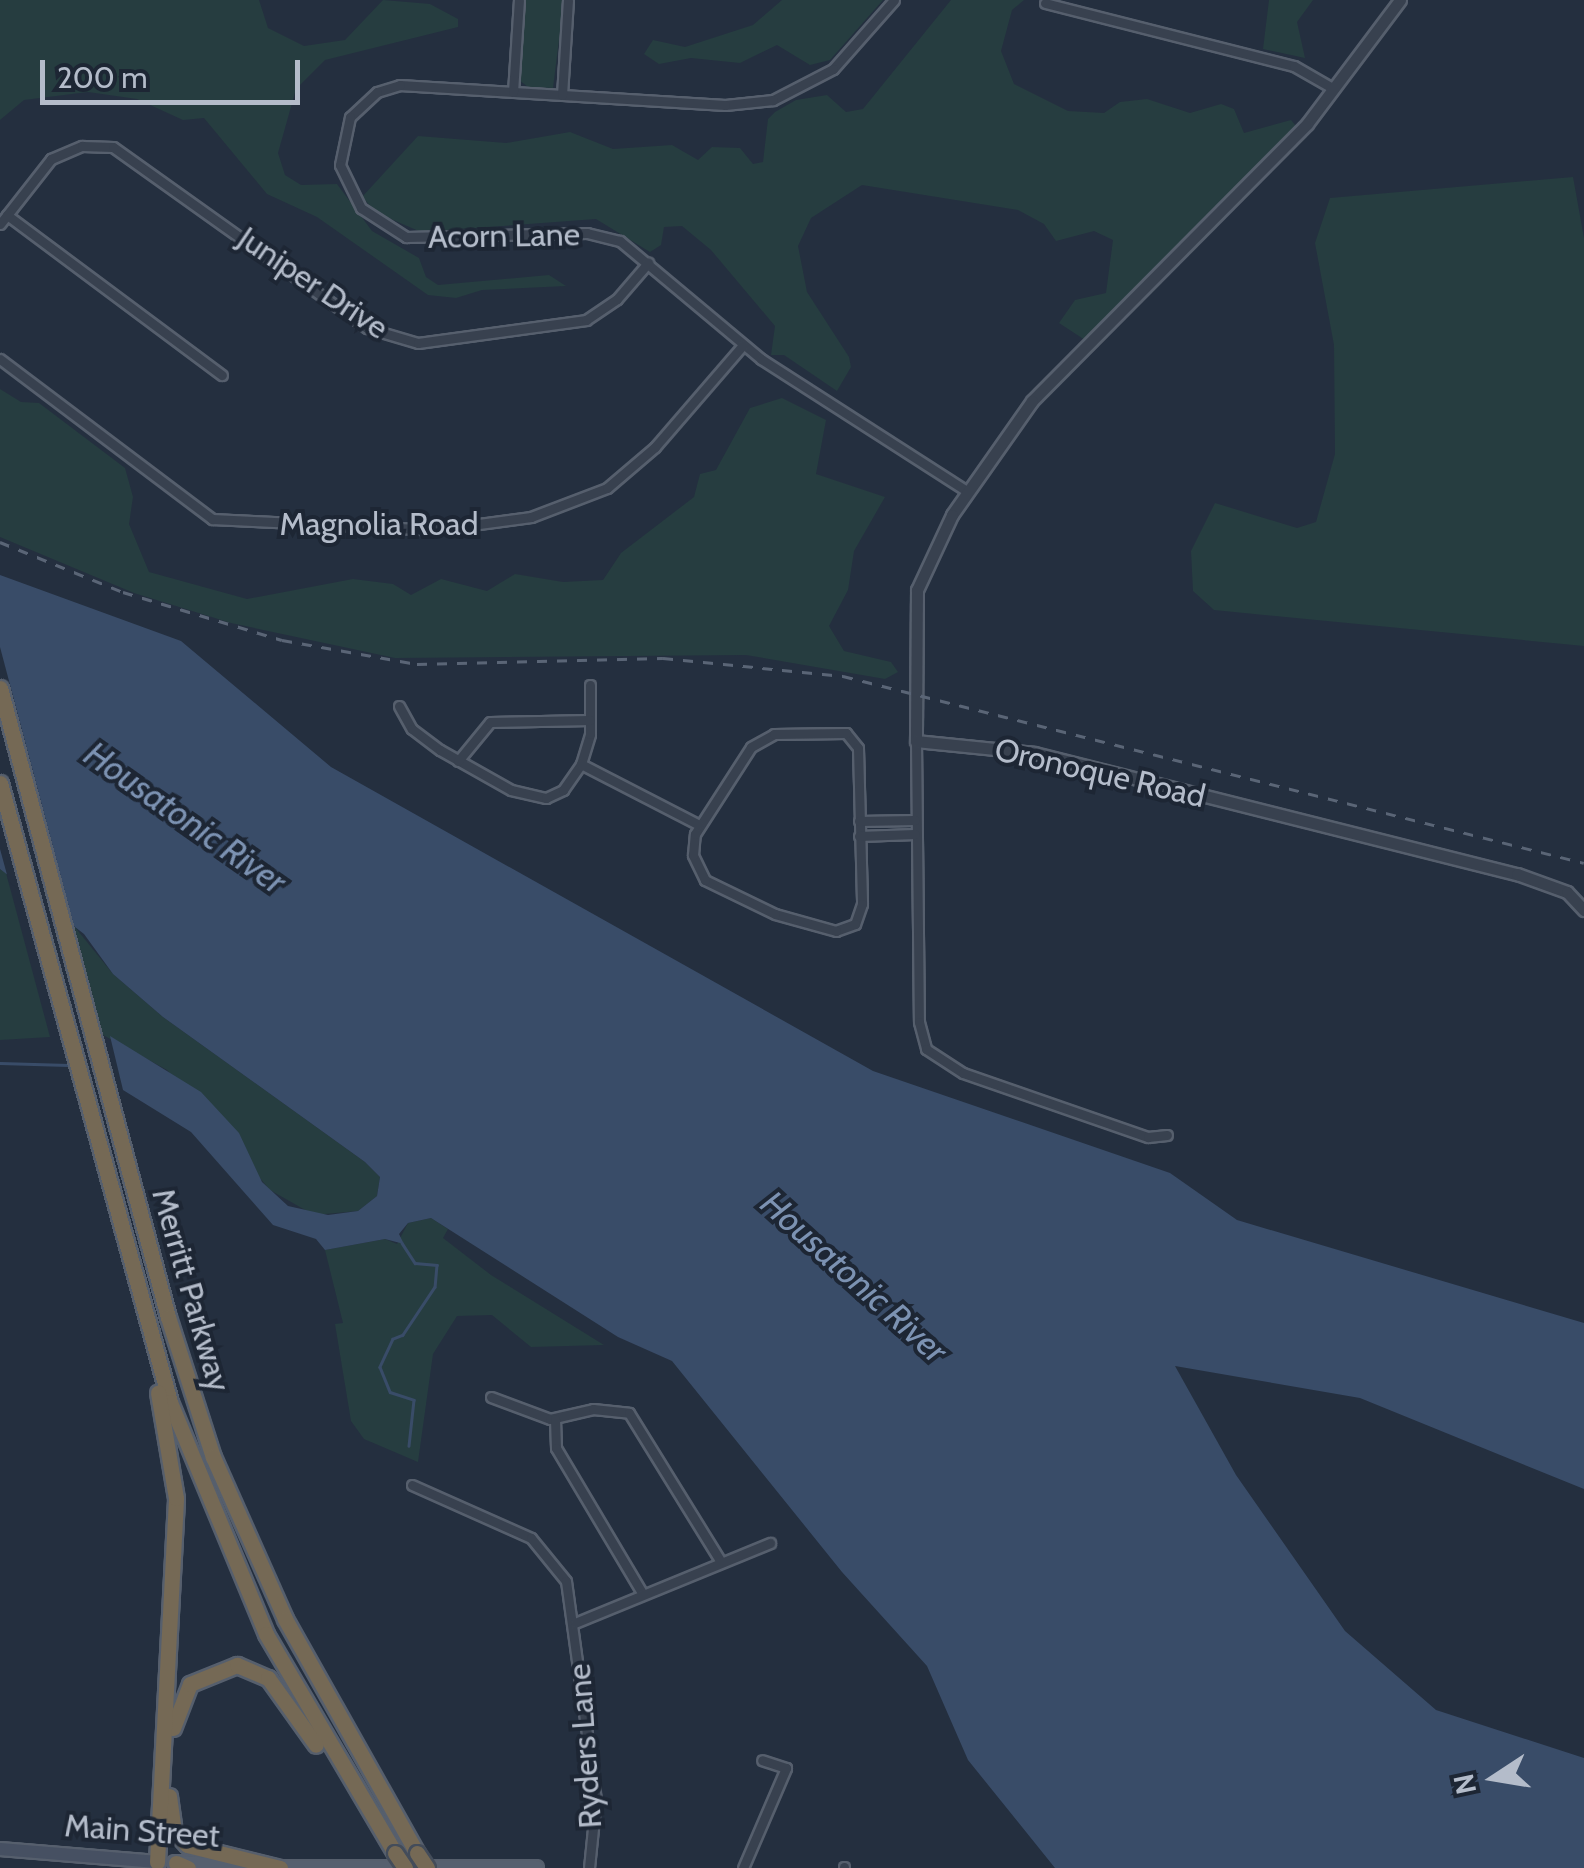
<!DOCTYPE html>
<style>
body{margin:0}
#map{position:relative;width:1584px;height:1868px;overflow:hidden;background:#242f3f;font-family:Cabin,sans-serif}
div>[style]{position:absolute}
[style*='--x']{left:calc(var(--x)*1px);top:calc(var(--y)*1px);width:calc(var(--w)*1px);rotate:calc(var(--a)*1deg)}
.green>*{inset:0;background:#263d40}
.water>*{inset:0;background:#394c68}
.pier>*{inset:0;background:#242f3f}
.stream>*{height:2.5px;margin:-1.25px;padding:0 1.25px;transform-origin:1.25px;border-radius:1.25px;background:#394c68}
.roads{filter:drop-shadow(2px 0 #565f6d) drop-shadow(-2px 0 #565f6d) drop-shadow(0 2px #565f6d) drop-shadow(0 -2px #565f6d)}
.minor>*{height:9px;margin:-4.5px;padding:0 4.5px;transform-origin:4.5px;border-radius:4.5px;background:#38414f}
.tertiary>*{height:11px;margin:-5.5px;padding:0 5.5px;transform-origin:5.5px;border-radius:5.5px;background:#38414f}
.secondary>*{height:12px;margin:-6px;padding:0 6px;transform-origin:6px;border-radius:6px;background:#465062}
.primary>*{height:14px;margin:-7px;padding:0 7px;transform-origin:7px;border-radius:7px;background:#56606f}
.motorway>*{height:15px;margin:-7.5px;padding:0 7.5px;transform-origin:7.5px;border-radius:7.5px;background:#756955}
.rail>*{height:2.5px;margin-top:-1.25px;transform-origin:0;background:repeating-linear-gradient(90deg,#5a6576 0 10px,transparent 0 20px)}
.bridges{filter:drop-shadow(2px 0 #434c5a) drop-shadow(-2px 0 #434c5a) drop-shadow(0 2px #434c5a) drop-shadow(0 -2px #434c5a)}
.motorway-bridge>*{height:15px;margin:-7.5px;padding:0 7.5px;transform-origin:7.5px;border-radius:7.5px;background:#756955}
span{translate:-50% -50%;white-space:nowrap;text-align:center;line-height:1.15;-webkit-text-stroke:8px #1d2634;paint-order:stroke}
.street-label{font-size:32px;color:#b4bcca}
.water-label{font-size:35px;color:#7c92b2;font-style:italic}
.north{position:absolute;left:1444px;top:1728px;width:100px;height:100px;-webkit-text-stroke:8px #1d2634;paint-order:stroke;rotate:258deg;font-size:28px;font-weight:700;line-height:40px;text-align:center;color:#b4bcca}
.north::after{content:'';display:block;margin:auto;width:35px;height:45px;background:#b4bcca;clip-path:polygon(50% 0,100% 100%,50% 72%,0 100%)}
.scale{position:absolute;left:40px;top:60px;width:260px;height:45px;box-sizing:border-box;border:5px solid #b4bcca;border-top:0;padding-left:12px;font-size:30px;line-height:35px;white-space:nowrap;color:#b4bcca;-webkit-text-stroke:8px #1d2634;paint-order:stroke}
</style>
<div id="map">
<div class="green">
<i style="clip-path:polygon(0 0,259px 0,268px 28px,304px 46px,345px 40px,383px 0,430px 4px,458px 19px,458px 27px,325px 60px,296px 89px,278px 153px,285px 175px,301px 185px,337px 184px,372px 231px,419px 258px,426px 277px,438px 285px,549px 275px,566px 286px,482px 290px,456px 298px,428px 295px,317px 217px,267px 194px,204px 118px,183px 120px,137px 99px,88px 92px,24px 100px,0 120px)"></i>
<i style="clip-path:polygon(524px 0,564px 0,553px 88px,528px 87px,519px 80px)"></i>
<i style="clip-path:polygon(782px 0,883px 0,830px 60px,810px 65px,777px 45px,740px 63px,691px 58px,659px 64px,644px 54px,653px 40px,685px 47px,753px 25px)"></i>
<i style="clip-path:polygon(951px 0,1024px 0,1012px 10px,1001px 51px,1014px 84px,1068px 111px,1104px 113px,1120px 102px,1147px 99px,1190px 113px,1221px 104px,1234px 109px,1244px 133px,1291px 120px,1296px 126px,1085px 340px,1059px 323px,1075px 300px,1106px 293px,1113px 240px,1094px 231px,1056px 241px,1044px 224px,1018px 210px,862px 185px,811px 218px,798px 246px,807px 292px,849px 357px,851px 367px,837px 391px,784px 355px,771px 355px,775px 326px,711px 250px,682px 226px,664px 227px,661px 245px,650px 252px,596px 219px,421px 232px,377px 213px,362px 197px,418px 136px,506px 143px,570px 132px,613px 149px,672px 145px,698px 160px,712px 147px,740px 148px,753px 164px,763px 162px,768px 119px,775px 112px,796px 100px,827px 95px,846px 112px,863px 109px)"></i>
<i style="clip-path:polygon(1269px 0,1313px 0,1297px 22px,1305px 58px,1263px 49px)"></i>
<i style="clip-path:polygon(1573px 177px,1584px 238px,1584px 646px,1214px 610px,1193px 591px,1191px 551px,1215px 503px,1297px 528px,1316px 522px,1335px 454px,1334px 345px,1315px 243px,1330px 198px)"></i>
<i style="clip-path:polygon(0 389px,21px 402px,39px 403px,125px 468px,133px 497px,129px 524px,149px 572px,247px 599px,353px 579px,393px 584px,411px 595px,441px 579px,487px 591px,515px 574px,563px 582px,603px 580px,621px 553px,694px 497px,700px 474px,716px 470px,750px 408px,782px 398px,826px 420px,816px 474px,885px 497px,854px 551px,848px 590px,829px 626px,844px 651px,891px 662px,898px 672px,885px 679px,746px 655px,395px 658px,231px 623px,134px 593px,0 537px)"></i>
<i style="clip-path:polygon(0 869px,6px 873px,50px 1037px,0 1040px)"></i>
<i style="clip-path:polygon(74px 926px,113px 974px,163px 1017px,365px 1162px,380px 1177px,377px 1196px,358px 1211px,314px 1215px,270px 1190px,167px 1070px,103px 1035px)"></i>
<i style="clip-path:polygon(431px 1218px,448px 1229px,443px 1238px,491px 1275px,604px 1345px,531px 1347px,492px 1315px,457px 1316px,433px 1354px,418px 1462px,364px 1439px,351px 1421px,335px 1324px,343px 1323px,325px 1250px,385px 1239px,397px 1244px,408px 1223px)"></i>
</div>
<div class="water">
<i style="clip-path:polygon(0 575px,181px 641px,331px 767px,873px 1071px,1170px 1173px,1237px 1220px,1584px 1323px,1584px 1489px,1360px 1398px,1175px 1366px,1236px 1475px,1345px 1631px,1436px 1710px,1584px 1758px,1584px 1868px,1055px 1868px,968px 1760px,927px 1666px,842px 1572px,672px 1361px,618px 1337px,431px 1218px,408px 1223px,399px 1234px,404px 1244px,385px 1239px,325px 1250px,316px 1239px,273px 1225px,191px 1132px,123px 1090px,110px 1036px,201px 1092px,239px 1133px,262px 1182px,288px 1206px,328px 1215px,358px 1211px,377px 1196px,380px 1177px,365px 1162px,163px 1017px,113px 974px,84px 934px,0 869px)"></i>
</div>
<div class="pier">
<i style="clip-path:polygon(0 647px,76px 934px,9px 882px,0 849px)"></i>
</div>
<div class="stream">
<i style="--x:0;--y:1063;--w:68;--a:1.7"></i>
<i style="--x:402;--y:1243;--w:24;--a:57"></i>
<i style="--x:415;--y:1263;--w:22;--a:5"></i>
<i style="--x:437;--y:1265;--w:22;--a:95"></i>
<i style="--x:435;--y:1287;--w:58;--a:123.7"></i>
<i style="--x:403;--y:1335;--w:11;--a:158"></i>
<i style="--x:393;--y:1339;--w:31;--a:115"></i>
<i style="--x:380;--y:1367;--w:27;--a:68"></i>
<i style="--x:390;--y:1392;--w:25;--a:18"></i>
<i style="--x:414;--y:1400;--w:46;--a:96.2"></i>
</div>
<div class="roads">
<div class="minor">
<i style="--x:894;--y:0;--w:92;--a:131.5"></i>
<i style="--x:833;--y:69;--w:68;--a:152.7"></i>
<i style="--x:773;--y:100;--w:48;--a:174.1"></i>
<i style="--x:725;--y:105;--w:326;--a:-176.5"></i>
<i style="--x:400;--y:85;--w:24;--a:163"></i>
<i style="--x:377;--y:92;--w:37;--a:137"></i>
<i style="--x:350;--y:117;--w:49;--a:101.8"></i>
<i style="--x:340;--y:165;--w:48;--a:64"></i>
<i style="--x:361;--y:208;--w:54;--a:32.8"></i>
<i style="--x:406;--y:237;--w:181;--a:-1.3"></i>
<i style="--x:587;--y:233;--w:34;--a:14"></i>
<i style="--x:620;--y:241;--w:184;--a:39.9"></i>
<i style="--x:761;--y:359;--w:246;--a:32.7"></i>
<i style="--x:1045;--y:3;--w:257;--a:14.2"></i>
<i style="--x:1294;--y:66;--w:46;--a:29.9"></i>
<i style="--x:513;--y:92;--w:92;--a:-86.3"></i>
<i style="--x:562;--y:95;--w:95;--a:-86.4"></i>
<i style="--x:7;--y:215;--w:268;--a:36.7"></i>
<i style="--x:0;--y:224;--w:83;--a:-51.9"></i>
<i style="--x:51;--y:159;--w:34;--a:-23"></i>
<i style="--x:82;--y:146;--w:31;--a:2"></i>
<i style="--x:113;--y:147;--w:312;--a:35.5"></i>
<i style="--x:367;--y:328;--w:53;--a:16.4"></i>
<i style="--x:418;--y:343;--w:170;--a:-7.8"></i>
<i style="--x:586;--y:320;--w:37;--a:-34"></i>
<i style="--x:617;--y:299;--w:48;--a:-49.3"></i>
<i style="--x:0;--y:359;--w:266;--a:37"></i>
<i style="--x:212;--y:519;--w:222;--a:2.8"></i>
<i style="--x:434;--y:530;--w:98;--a:-7.6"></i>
<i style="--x:531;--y:517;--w:81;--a:-20.9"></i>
<i style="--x:607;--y:488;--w:63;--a:-40.5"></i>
<i style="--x:655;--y:447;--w:135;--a:-49.2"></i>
<i style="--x:399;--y:706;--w:26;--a:61"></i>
<i style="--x:412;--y:729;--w:35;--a:37"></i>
<i style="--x:440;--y:750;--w:81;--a:29.4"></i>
<i style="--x:511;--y:790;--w:36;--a:13"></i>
<i style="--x:546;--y:798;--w:19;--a:-25"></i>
<i style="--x:563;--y:790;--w:32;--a:-55"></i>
<i style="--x:581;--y:764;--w:31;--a:-73"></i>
<i style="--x:590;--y:734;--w:49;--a:-90"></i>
<i style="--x:846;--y:733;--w:19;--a:51"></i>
<i style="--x:858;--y:748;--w:156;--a:88.5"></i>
<i style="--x:862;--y:904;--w:21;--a:109"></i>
<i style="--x:855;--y:924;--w:20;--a:160"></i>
<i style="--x:836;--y:931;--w:63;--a:-164.4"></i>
<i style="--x:775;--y:914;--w:78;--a:-154.1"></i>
<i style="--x:705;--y:880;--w:28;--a:-116"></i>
<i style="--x:693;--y:855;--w:21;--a:-85"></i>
<i style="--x:695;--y:834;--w:103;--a:-57.2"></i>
<i style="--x:751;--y:747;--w:26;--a:-29"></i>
<i style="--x:774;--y:734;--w:72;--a:-0.8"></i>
<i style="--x:916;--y:741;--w:281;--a:89.4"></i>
<i style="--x:919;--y:1022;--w:28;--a:75"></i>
<i style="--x:926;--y:1049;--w:44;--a:33"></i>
<i style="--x:963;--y:1073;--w:196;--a:19.1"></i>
<i style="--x:1148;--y:1137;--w:19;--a:-6"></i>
<i style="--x:458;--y:761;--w:50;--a:-50.6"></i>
<i style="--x:490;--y:722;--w:100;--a:-1.1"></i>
<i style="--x:581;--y:764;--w:133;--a:27.3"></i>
<i style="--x:859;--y:821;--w:56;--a:-1"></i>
<i style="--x:859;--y:836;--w:56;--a:-2"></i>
<i style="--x:491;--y:1397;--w:63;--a:20.4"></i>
<i style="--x:550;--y:1419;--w:44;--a:-13.1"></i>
<i style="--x:593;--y:1409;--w:36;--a:6"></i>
<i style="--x:629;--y:1413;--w:172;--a:58.3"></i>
<i style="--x:555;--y:1419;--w:29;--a:88"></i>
<i style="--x:556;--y:1448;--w:169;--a:59.3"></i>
<i style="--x:412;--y:1485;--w:130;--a:24"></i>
<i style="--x:531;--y:1538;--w:55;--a:50.9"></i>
<i style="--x:566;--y:1581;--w:220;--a:82.2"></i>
<i style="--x:596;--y:1799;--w:69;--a:95.8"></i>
<i style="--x:575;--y:1623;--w:211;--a:-22.3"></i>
<i style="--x:743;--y:1868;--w:109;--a:-66.7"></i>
<i style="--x:786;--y:1768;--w:25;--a:-162"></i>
<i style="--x:844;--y:1868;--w:1;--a:-90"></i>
</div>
<div class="tertiary">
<i style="--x:1400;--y:0;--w:155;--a:126.9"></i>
<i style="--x:1307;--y:124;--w:390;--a:134.8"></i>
<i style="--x:1032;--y:401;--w:139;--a:125.1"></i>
<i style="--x:952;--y:515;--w:83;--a:115"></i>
<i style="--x:917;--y:590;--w:151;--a:90.4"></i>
<i style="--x:916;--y:741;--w:119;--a:5.8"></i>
<i style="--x:1034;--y:753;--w:498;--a:14.1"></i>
<i style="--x:1517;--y:874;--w:53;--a:19.8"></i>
<i style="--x:1567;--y:892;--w:25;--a:47"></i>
</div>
<div class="secondary">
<i style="--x:0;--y:1849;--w:158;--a:4.7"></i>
</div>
<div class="primary">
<i style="--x:175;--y:1863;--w:83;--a:2.8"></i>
<i style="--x:285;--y:1868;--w:251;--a:0"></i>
</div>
<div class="motorway">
<i style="--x:0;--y:688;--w:651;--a:75.05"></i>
<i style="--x:168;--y:1317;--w:147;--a:72.2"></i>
<i style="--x:213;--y:1457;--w:177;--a:66"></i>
<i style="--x:285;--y:1619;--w:269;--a:60.6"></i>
<i style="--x:0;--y:783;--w:642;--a:74.64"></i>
<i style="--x:170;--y:1402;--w:251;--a:67.5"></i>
<i style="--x:266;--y:1634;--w:254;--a:59.5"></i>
<i style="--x:173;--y:1728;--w:47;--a:-68.9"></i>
<i style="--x:190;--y:1684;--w:51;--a:-22"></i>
<i style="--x:237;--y:1665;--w:34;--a:23"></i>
<i style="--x:268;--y:1678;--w:82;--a:54.4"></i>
<i style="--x:169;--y:1796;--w:35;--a:82"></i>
<i style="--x:174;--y:1831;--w:19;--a:47"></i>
<i style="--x:187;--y:1845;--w:96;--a:13.9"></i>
<i style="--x:157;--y:1862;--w:364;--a:-87"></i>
<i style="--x:176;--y:1498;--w:107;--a:-99.7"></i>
<i style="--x:176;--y:1863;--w:13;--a:23"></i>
</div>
</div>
<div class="rail">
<i style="--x:0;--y:542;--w:133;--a:22.1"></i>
<i style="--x:123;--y:592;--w:166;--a:16.8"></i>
<i style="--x:282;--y:640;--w:137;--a:10.1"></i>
<i style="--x:417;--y:664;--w:246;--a:-1.4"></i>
<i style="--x:663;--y:658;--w:181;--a:5.7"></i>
<i style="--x:843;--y:676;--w:764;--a:14.16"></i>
</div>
<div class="bridges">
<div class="motorway-bridge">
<i style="--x:395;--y:1853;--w:18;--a:56"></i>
<i style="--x:417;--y:1853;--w:18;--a:56"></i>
</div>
</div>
<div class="street-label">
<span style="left:504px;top:236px;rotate:-1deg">Acorn Lane</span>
<span style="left:313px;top:283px;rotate:34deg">Juniper Drive</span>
<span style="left:379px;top:524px">Magnolia Road</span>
<span style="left:1100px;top:773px;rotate:13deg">Oronoque Road</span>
<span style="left:191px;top:1290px;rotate:74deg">Merritt Parkway</span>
<span style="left:585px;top:1746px;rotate:-94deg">Ryders Lane</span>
<span style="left:142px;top:1831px;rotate:4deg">Main Street</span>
</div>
<div class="water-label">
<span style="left:185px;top:818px;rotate:35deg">Housatonic River</span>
<span style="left:854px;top:1277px;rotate:42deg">Housatonic River</span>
</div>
<div class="north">N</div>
<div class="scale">200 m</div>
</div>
